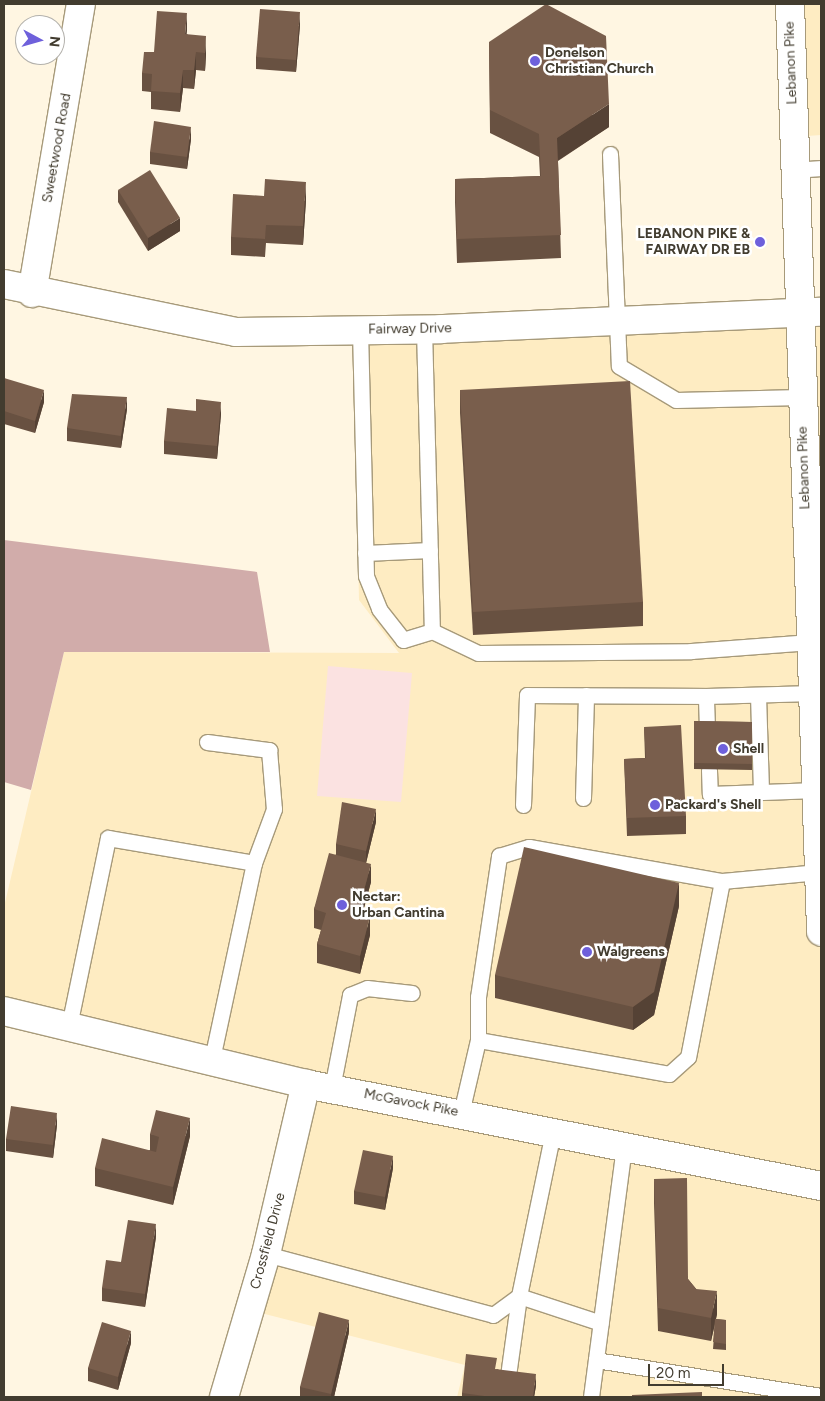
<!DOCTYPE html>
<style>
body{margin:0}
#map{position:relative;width:825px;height:1401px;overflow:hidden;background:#fff6e2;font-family:Figtree,sans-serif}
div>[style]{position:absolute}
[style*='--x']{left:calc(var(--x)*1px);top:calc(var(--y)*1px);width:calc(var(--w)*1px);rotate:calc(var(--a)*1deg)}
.built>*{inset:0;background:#feecc2}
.green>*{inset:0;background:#fbe2e1}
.forest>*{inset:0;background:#d1acaa}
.roads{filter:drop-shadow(1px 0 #a79a7a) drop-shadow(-1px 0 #a79a7a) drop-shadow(0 1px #a79a7a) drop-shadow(0 -1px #a79a7a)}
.lane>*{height:15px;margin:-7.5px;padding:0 7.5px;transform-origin:7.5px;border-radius:7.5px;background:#fff}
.street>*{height:28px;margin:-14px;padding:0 14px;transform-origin:14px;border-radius:14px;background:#fff}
.secondary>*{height:28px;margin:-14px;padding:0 14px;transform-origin:14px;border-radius:14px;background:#fff}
.primary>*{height:28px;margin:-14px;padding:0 14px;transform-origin:14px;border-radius:14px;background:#fff}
.wall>*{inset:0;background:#685141}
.shaded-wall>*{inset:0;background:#554235}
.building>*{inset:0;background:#795e4c}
.dots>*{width:14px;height:14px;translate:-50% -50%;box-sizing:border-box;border:2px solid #fff;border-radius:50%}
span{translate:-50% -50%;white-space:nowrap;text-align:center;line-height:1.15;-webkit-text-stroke:5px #fff;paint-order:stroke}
.poi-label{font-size:14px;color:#423c2f;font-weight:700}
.left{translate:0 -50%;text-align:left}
.right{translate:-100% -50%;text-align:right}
.street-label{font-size:14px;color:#423c2f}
.frame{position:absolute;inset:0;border:5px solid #423c2f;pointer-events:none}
.north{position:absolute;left:15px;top:15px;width:50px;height:50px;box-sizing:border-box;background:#fff;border:1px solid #b3b1ac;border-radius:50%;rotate:96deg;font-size:14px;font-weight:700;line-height:20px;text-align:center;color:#423c2f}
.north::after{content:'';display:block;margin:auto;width:18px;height:22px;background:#6e60db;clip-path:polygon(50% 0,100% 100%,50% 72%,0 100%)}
.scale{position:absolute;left:648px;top:1364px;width:76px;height:22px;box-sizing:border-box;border:2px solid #423c2f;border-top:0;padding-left:6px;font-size:15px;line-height:18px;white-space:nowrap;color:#423c2f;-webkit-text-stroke:4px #fff;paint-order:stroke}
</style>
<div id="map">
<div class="built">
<i style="clip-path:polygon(790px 4px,821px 4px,821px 135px,793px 137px)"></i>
<i style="clip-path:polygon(821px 312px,821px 1397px,457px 1397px,465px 1365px,249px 1310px,306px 1084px,4px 1011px,4px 907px,64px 652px,399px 653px,359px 600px,353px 330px)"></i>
</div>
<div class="green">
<i style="clip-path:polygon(328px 666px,412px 673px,401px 802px,317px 796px)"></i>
</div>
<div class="forest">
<i style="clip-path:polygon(4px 540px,257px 572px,270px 652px,64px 652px,31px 790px,4px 782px)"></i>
</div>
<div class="roads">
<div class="lane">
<i style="--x:610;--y:154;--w:212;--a:87.6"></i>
<i style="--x:619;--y:366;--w:66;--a:30.8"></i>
<i style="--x:676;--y:400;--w:125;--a:-1.4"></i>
<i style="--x:794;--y:170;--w:27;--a:-4"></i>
<i style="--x:424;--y:329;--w:302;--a:88.5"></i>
<i style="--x:432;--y:631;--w:51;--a:25.6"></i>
<i style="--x:478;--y:653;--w:213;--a:-0.5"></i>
<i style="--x:691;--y:651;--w:120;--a:-4.3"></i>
<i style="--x:360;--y:330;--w:246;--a:88.6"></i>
<i style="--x:366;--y:576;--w:35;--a:68"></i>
<i style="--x:379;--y:609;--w:39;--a:52"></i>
<i style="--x:403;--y:640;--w:30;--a:-17"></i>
<i style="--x:365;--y:553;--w:65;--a:-2.6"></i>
<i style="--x:758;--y:695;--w:97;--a:88.2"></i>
<i style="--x:707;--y:728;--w:32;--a:-92"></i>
<i style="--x:706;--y:696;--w:108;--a:-1.6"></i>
<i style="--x:207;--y:742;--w:63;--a:7.4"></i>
<i style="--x:269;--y:750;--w:59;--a:85.2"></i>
<i style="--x:274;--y:809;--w:58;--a:110.3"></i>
<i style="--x:709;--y:770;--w:24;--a:88"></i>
<i style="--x:710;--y:794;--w:106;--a:-2.2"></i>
<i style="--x:583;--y:798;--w:103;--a:-88.3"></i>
<i style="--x:523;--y:805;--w:110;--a:-87.9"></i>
<i style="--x:527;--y:695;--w:179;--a:0.3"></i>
<i style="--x:722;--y:881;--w:179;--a:100.9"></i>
<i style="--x:688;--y:1057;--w:25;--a:138"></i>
<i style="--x:669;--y:1074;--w:194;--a:-169.9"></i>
<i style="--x:478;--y:1040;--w:43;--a:-90"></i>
<i style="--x:478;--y:997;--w:143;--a:-81.5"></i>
<i style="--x:499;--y:856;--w:31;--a:-17"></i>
<i style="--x:529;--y:847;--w:196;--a:10"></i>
<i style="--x:722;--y:881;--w:97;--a:-5.3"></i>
<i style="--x:69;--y:1026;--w:192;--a:-78.3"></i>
<i style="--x:108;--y:838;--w:148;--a:9.7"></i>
<i style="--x:254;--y:863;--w:205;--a:102.1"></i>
<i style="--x:332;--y:1088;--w:95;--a:-79"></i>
<i style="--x:350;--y:995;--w:18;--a:-22"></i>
<i style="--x:367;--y:988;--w:45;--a:6.3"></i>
<i style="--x:461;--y:1113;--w:75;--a:-76.9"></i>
<i style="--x:266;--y:1254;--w:235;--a:15"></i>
<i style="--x:493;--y:1315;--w:32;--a:-36"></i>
<i style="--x:519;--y:1296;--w:86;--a:18.2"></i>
<i style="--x:596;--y:1360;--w:228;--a:9.1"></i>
<i style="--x:507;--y:1383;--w:88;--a:-82.1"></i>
<i style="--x:519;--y:1296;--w:167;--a:-78.3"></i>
<i style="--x:591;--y:1397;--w:253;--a:-82.5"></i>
</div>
<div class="street">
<i style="--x:4;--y:284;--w:237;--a:11.7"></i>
<i style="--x:236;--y:332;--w:205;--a:-0.8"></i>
<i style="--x:441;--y:329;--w:380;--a:-2.6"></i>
<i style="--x:32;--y:293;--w:293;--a:-80.4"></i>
<i style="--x:224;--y:1397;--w:149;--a:-73.6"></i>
<i style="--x:266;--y:1254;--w:175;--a:-76.8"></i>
</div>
<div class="secondary">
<i style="--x:4;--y:1011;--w:311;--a:13.6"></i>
<i style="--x:306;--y:1084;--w:525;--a:11.2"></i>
</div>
<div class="primary">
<i style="--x:790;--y:4;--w:928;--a:88.08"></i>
</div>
</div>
<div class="wall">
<i style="clip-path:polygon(300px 25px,296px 72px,256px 69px,256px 57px)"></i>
<i style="clip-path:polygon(187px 34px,206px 54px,205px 71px,196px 70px,194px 89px,183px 88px,180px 112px,151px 109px,151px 92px,142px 91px,142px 73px,154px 52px)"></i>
<i style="clip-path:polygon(489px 42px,609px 127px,558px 161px,561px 258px,457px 263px,455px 202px,455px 179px,540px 176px,539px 157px,490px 133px)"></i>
<i style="clip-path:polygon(191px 139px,187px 169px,150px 164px,150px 152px)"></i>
<i style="clip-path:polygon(118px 190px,180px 231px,148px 251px,118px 202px)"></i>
<i style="clip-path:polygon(306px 200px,303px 245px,266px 243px,265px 257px,231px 255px,231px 237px)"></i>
<i style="clip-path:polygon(4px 378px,44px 402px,35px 433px,4px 424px)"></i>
<i style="clip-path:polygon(460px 390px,643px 602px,643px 626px,473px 635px,460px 413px)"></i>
<i style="clip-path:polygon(127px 409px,121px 448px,67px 441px,67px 428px)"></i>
<i style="clip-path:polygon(196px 411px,221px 414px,217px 459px,164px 454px,164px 441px)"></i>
<i style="clip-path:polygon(694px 721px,752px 722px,752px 770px,694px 769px)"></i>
<i style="clip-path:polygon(644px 727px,686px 816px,686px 834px,627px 836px,624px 759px,645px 758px)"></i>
<i style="clip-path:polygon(376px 822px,366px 863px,371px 882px,362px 914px,370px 935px,360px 974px,317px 963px,317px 944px,321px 930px,314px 928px,314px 909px,336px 854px,336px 844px)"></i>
<i style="clip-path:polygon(679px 906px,654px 1015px,633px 1030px,495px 998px,495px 975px)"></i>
<i style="clip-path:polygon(57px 1125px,53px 1158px,6px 1151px,6px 1139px)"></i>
<i style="clip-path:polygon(150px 1134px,190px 1136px,173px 1205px,95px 1186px,95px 1168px,150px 1150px)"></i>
<i style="clip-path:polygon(393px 1168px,385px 1210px,354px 1204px,354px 1191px)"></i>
<i style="clip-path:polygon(654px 1179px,688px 1279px,717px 1314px,716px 1319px,726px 1320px,726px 1350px,713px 1349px,715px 1324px,711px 1341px,658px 1331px,654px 1203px)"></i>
<i style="clip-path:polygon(156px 1237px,145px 1307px,102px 1301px,102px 1288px,121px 1262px)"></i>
<i style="clip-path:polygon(349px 1332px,334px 1397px,300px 1397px,300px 1387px)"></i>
<i style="clip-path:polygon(131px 1343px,118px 1390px,88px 1381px,88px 1368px)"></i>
<i style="clip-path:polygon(497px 1369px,536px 1386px,534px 1397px,462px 1397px,462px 1393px)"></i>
</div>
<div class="shaded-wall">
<i style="clip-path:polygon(300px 12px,300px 25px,296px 72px,296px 60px)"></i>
<i style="clip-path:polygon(187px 13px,187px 31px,185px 52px,185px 34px)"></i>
<i style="clip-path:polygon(206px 36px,206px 54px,205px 71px,205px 53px)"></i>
<i style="clip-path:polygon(196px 52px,196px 70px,194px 89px,194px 70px)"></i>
<i style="clip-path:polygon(183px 70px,183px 88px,180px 112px,180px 93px)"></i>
<i style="clip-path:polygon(609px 104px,609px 127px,557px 161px,557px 138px)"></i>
<i style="clip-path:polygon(191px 127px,191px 139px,187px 169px,187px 157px)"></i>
<i style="clip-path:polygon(306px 182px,306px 200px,303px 245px,303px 226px)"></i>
<i style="clip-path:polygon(180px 218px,180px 231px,148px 251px,148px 238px)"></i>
<i style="clip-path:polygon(44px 390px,44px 402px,35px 433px,35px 421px)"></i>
<i style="clip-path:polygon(127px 397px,127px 409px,121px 448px,121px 436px)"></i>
<i style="clip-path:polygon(221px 402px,221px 414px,217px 459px,217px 446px)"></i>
<i style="clip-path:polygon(376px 809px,376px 822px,366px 863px,366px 851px)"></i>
<i style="clip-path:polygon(371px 864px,371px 882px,358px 931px,358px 913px)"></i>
<i style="clip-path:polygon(679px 883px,679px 906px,654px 1015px,633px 1030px,633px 1007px)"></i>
<i style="clip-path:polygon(370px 916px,370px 935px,360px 974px,360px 956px)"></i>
<i style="clip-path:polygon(57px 1113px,57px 1125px,53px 1158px,53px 1145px)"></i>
<i style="clip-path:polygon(190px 1118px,190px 1136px,173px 1205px,173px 1187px)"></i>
<i style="clip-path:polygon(393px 1156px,393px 1168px,385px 1210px,385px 1197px)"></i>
<i style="clip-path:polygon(156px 1224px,156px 1237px,145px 1307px,145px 1294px)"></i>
<i style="clip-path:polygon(717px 1291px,717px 1314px,711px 1341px,711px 1318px)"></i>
<i style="clip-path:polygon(349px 1320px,349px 1332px,334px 1397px,331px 1397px,331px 1394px)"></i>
<i style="clip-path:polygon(131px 1331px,131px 1343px,118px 1390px,118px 1377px)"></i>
<i style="clip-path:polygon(536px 1374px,536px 1386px,534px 1397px,533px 1397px)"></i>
</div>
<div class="building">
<i style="clip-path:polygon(546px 4px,606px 36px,609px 104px,557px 138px,561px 235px,457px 239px,455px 179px,541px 176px,539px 134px,490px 110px,489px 42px)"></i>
<i style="clip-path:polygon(260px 9px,300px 12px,296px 60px,256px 57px)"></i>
<i style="clip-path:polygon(157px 11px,187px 13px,185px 34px,206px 36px,205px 53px,196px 52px,194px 70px,183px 70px,180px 93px,151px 91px,152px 74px,142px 73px,144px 52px,154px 52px)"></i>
<i style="clip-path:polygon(154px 121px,191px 127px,187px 157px,150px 152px)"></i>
<i style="clip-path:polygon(150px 170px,180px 218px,148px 238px,118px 190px)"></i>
<i style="clip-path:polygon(265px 179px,306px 182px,303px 226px,266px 225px,265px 239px,231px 237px,233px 194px,264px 196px)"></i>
<i style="clip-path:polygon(4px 378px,44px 390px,35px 421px,4px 411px)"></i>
<i style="clip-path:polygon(630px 381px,643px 602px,473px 612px,460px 390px)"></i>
<i style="clip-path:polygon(72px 394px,127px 397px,121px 436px,67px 428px)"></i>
<i style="clip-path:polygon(196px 399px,221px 402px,217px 446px,164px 441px,167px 408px,196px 411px)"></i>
<i style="clip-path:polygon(694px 721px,752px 722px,752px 764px,694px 763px)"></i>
<i style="clip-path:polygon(681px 725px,686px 816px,627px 818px,624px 759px,646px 758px,644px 727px)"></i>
<i style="clip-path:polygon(342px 802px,376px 809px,366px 851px,336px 844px)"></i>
<i style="clip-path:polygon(524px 847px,679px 883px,654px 992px,633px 1007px,495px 975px)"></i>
<i style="clip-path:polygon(329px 853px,371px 864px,358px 913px,370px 916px,360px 956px,317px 944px,326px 913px,314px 909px)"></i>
<i style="clip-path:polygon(11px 1106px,57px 1113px,53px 1145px,6px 1139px)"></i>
<i style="clip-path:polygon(156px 1110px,190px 1118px,173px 1187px,95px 1168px,102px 1138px,156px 1152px,159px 1137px,150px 1134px)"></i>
<i style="clip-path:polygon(363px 1150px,393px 1156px,385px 1197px,354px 1191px)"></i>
<i style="clip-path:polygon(687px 1178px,688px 1279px,696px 1289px,717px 1291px,711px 1318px,658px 1308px,654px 1179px)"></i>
<i style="clip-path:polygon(128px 1220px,156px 1224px,145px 1294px,102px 1288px,106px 1260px,121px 1262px)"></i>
<i style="clip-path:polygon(319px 1312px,349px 1320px,331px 1394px,300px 1387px)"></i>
<i style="clip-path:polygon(715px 1319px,726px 1320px,726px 1344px,713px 1342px)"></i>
<i style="clip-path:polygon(102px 1322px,131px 1331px,118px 1377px,88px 1368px)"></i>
<i style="clip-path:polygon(466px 1354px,497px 1358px,495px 1369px,536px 1374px,533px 1397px,492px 1397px,462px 1393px)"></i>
<i style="clip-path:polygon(702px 1392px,702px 1397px,632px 1397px,632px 1395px)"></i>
</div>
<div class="dots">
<i style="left:535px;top:61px;background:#6e60db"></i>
<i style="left:760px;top:242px;background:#6e60db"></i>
<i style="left:723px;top:749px;background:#6e60db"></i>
<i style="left:655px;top:805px;background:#6e60db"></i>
<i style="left:342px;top:905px;background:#6e60db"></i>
<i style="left:587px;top:952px;background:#6e60db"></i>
</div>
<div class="poi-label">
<span class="left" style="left:545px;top:61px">Donelson<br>Christian Church</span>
<span class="right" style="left:750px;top:242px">LEBANON PIKE &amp;<br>FAIRWAY DR EB</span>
<span class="left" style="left:733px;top:749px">Shell</span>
<span class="left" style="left:665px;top:805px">Packard's Shell</span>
<span class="left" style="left:352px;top:905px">Nectar:<br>Urban Cantina</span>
<span class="left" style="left:597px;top:952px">Walgreens</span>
</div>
<div class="street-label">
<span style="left:791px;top:63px;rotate:-92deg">Lebanon Pike</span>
<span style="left:57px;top:148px;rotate:-80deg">Sweetwood Road</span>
<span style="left:410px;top:329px;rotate:-1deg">Fairway Drive</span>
<span style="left:804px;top:468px;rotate:-92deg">Lebanon Pike</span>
<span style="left:411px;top:1103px;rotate:11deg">McGavock Pike</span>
<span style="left:268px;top:1241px;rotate:-75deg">Crossfield Drive</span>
</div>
<div class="frame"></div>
<div class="north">N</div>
<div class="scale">20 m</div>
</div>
